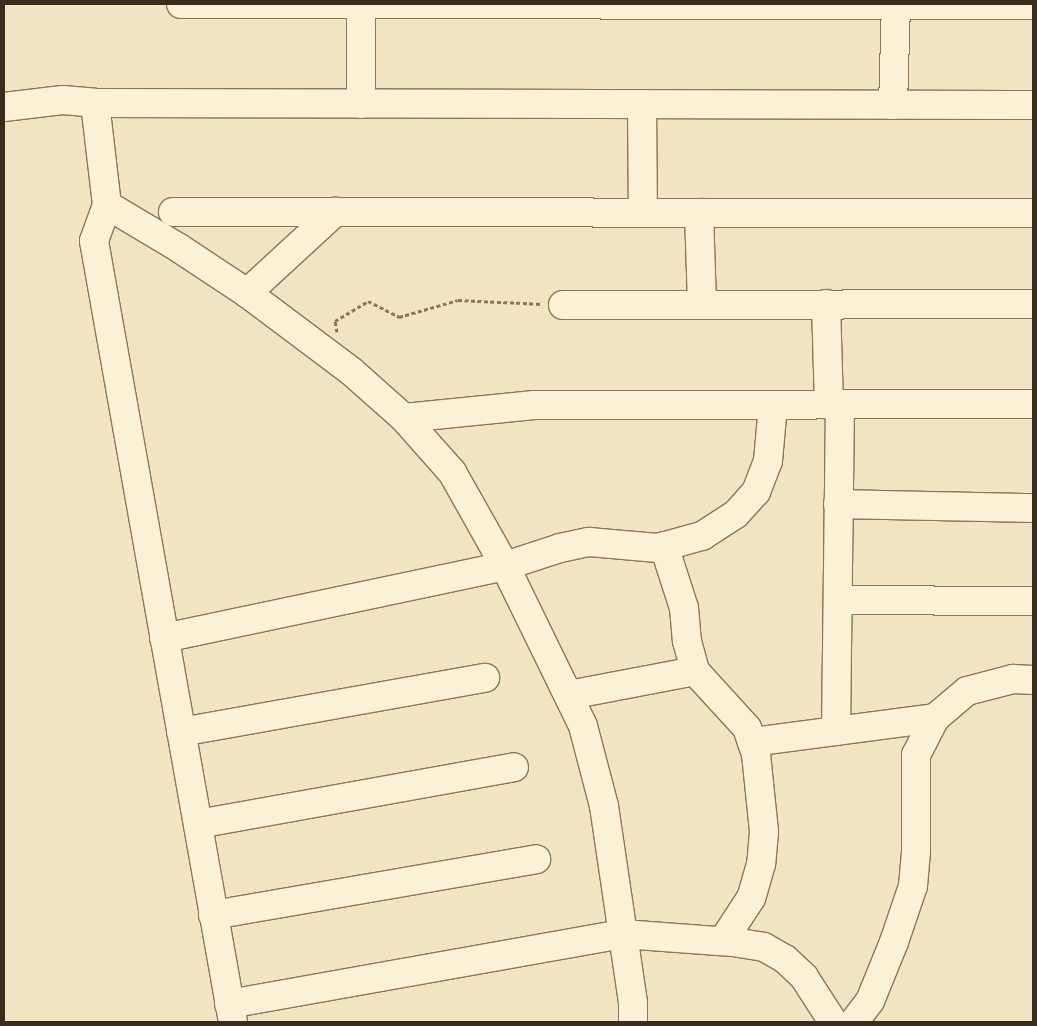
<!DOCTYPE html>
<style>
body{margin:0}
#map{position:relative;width:1037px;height:1026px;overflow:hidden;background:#f2e4c2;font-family:Spectral,serif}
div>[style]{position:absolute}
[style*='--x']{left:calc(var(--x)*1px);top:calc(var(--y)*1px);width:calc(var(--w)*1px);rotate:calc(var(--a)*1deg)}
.path>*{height:3px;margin-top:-1.5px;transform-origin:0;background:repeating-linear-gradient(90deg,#8d7558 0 4px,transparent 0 6.5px)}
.roads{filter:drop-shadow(1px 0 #8d7558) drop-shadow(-1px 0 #8d7558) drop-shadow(0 1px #8d7558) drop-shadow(0 -1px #8d7558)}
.minor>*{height:28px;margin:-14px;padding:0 14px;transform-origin:14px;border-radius:14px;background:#fbf1d6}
span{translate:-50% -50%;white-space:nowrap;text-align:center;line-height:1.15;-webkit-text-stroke:4px #f8eed3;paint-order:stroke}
.frame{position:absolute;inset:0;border:5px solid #3c2c1d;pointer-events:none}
</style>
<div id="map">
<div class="path">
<i style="--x:337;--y:332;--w:11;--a:-100"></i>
<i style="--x:335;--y:321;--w:39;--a:-31"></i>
<i style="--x:368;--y:301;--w:35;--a:27"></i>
<i style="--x:399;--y:317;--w:61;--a:-16.1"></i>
<i style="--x:458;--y:300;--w:84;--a:2.7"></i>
</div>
<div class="roads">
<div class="minor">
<i style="--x:181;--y:4;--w:852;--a:0.07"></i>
<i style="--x:361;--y:4;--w:100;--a:90"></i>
<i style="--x:95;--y:103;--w:103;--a:83.3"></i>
<i style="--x:107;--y:205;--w:38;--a:110"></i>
<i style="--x:94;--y:241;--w:793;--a:79.91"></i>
<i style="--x:642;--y:104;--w:109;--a:89.5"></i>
<i style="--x:893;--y:105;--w:101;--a:-88.3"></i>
<i style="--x:4;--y:107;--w:59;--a:-6.8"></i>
<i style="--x:63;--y:100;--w:32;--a:5"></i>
<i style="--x:95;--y:103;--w:938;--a:0.12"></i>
<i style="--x:107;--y:205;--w:84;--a:30.8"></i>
<i style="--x:179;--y:248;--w:82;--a:33.5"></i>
<i style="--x:247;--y:293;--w:130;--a:36.9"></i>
<i style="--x:351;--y:371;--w:71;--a:41.6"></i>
<i style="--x:404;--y:418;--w:72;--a:48.4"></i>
<i style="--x:452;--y:472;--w:108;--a:60.6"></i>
<i style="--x:505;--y:566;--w:178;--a:64"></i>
<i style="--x:583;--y:726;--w:83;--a:75.3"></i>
<i style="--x:604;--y:806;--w:199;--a:81.6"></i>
<i style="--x:633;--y:1003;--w:19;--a:90"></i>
<i style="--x:173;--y:212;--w:860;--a:0.07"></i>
<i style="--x:699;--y:213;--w:91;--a:88.1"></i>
<i style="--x:247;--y:293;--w:120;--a:-42.6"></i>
<i style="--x:826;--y:304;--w:101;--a:88.3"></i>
<i style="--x:563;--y:305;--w:470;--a:-0.1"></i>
<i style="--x:404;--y:418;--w:131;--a:-5.7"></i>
<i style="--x:534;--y:405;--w:499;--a:-0.1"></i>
<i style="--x:838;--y:504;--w:195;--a:1.2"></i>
<i style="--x:664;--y:546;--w:65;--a:72.1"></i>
<i style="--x:684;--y:608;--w:33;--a:85"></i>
<i style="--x:687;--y:641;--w:31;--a:75"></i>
<i style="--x:695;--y:671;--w:77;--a:47.6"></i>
<i style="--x:747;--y:728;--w:28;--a:71"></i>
<i style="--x:756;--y:754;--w:78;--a:84.1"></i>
<i style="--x:764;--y:832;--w:32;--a:95"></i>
<i style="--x:761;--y:864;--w:35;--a:106"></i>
<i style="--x:751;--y:898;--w:51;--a:123.1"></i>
<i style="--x:838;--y:600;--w:195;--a:0.3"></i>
<i style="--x:164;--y:638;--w:349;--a:-11.9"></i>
<i style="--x:505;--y:566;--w:58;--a:-18.1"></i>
<i style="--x:560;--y:548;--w:30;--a:-12"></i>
<i style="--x:589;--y:542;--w:69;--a:5"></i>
<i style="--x:658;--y:548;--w:46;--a:-15.3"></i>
<i style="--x:702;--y:536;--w:40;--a:-32.9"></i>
<i style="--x:736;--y:514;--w:30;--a:-48"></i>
<i style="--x:756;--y:492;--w:33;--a:-69"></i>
<i style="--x:768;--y:461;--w:56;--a:-84.9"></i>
<i style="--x:569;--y:695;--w:128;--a:-10.8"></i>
<i style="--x:836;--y:731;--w:326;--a:-89.3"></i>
<i style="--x:181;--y:732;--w:309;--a:-10.1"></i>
<i style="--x:752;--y:742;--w:185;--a:-7.5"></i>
<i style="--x:198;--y:824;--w:321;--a:-10.2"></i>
<i style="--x:213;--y:915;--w:328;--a:-9.8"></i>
<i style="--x:229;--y:1004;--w:400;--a:-10.1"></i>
<i style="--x:623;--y:934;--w:110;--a:4.2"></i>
<i style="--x:733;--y:942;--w:31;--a:9"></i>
<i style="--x:764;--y:947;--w:24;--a:30"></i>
<i style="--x:785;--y:959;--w:26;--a:43"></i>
<i style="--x:804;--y:977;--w:54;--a:57.2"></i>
<i style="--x:854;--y:1022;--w:26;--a:-53"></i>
<i style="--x:870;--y:1001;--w:64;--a:-67.9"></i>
<i style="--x:894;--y:942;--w:59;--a:-71.3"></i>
<i style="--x:913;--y:886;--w:35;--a:-85"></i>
<i style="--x:916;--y:851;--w:96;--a:-90"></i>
<i style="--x:916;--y:755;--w:42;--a:-62.8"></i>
<i style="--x:935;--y:718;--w:42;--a:-40.2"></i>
<i style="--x:967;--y:691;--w:48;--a:-14.6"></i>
<i style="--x:1013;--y:679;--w:20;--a:3"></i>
</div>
</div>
<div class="frame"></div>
</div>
